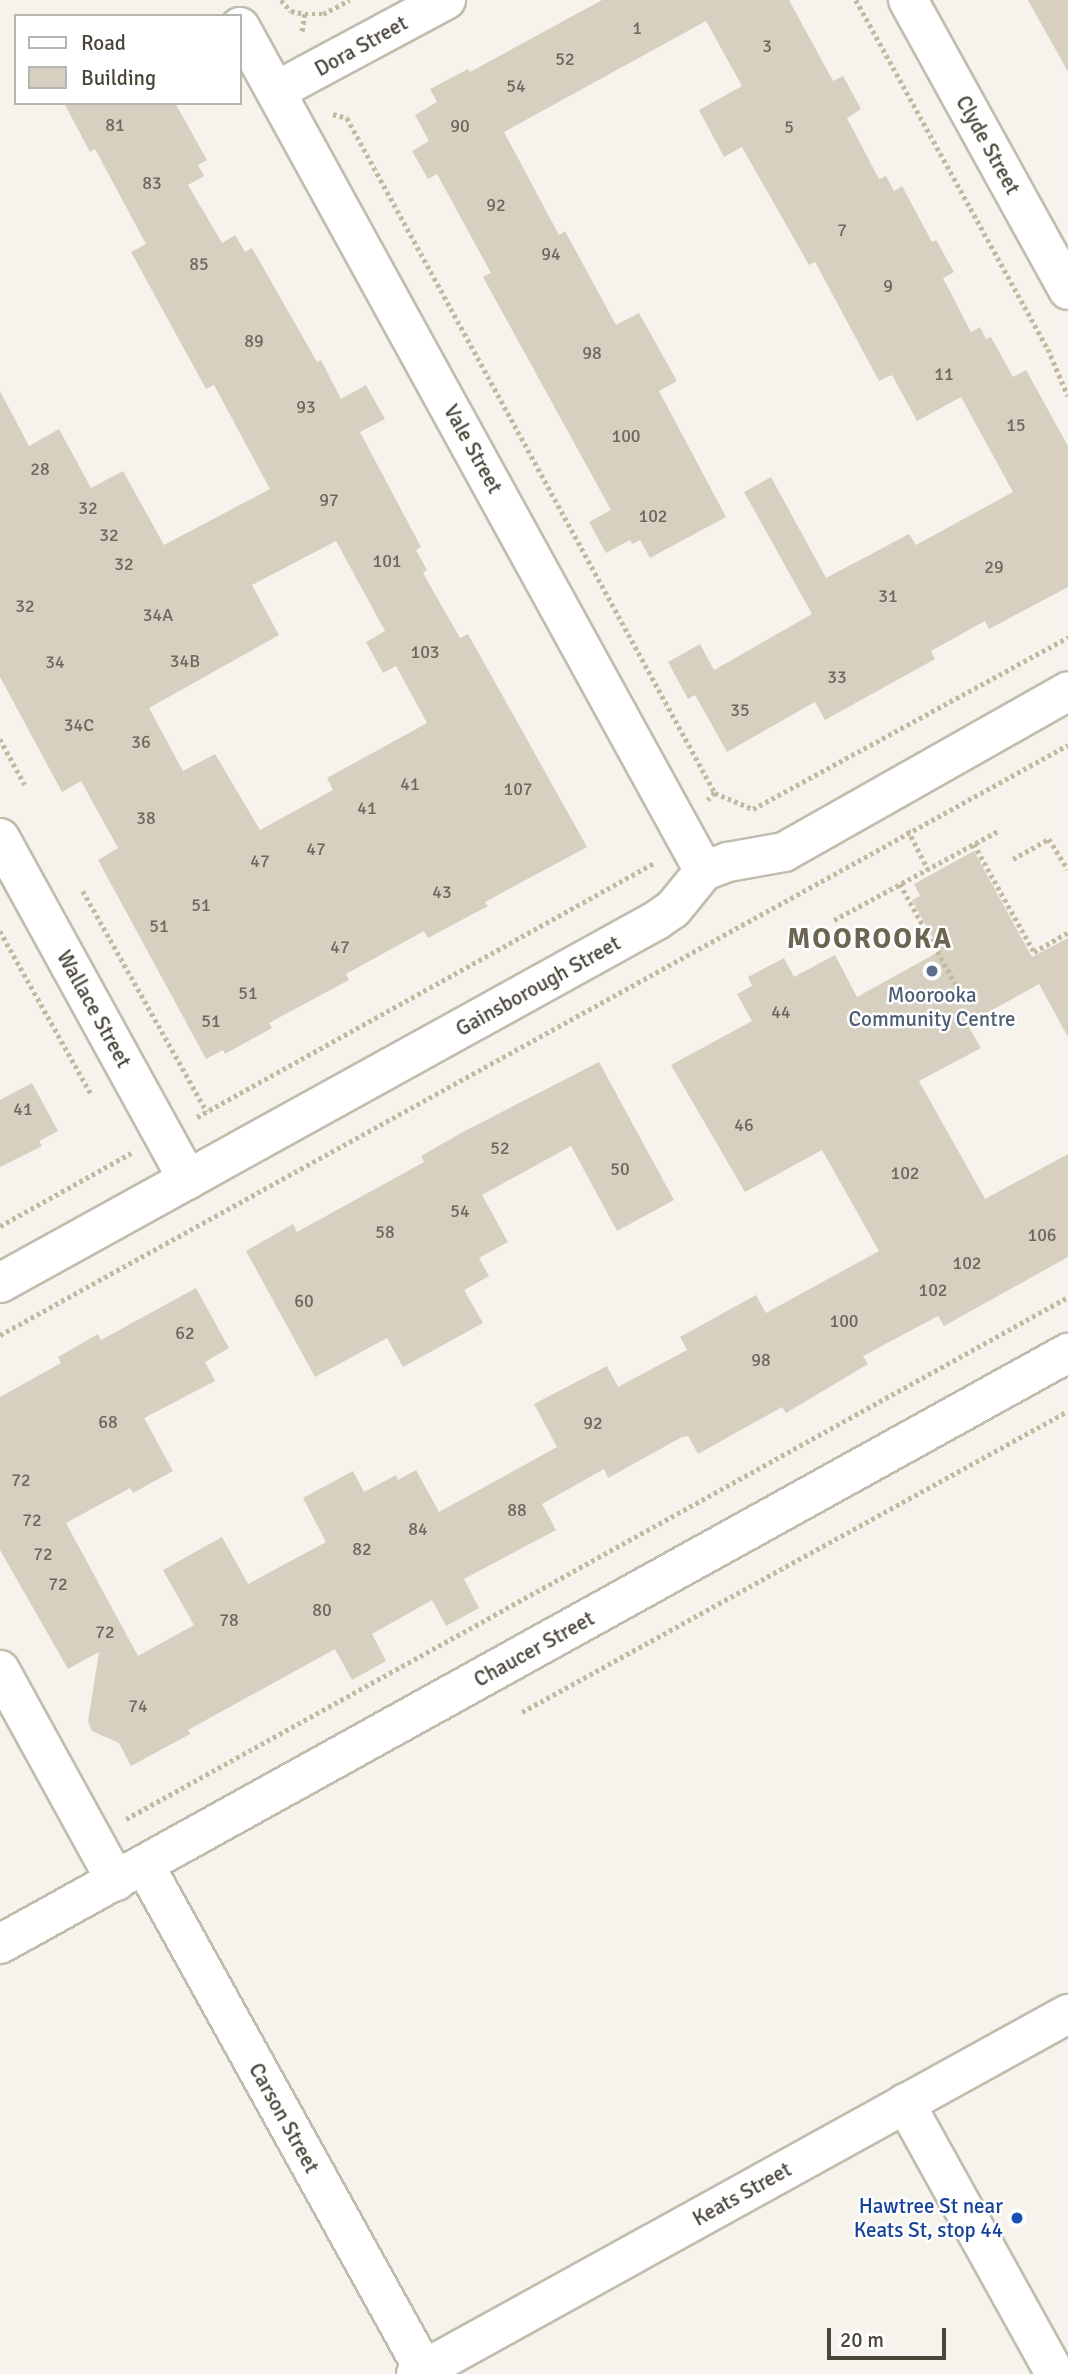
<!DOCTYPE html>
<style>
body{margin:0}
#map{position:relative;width:1068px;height:2374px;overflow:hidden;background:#f6f3ec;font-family:Signika,sans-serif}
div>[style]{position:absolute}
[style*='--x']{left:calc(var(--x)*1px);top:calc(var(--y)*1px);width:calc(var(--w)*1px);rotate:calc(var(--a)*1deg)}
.building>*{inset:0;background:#d7d0c1}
.path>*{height:4.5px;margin-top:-2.25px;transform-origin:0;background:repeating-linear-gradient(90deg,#c3b9a0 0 3.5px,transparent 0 7px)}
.roads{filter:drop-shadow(2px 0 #c1bcae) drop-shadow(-2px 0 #c1bcae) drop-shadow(0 2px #c1bcae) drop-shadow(0 -2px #c1bcae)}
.minor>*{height:38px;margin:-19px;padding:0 19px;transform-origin:19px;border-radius:19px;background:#fff}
.dots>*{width:19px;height:19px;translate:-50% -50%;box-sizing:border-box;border:4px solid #fff;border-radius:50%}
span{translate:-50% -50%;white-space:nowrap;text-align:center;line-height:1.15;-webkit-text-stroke:5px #fff;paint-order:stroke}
.number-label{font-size:18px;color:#6d685b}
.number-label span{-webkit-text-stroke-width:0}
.street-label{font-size:21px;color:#4a4539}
.service-label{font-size:21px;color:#4e5e75}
.transit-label{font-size:21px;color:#164399}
.right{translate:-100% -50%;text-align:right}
.district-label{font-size:28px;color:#6d6451;font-weight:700;letter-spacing:2px}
.legend{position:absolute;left:14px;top:14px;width:228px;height:91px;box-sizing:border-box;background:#fff;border:2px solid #b7b5b0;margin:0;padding:9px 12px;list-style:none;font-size:21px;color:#4a4539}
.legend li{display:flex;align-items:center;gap:14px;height:35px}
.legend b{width:35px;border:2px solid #b7b5b0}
.scale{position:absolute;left:827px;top:2328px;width:119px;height:32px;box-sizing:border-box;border:4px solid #4a4539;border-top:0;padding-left:9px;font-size:21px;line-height:24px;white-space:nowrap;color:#4a4539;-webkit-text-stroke:5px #fff;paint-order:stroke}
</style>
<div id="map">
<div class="building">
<i style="clip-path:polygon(602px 0,789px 0,833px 81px,843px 76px,861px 109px,847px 118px,879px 179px,886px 176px,894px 191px,902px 186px,932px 242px,936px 240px,954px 272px,943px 278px,971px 332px,980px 327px,986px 339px,991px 337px,1013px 377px,1026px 370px,1068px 446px,1068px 587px,989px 629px,985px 621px,931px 651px,935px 659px,825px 720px,815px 702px,727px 752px,695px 695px,688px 699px,668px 662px,700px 644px,714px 670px,812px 614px,744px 492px,771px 477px,826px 578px,909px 534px,916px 545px,1013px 492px,961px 397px,917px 421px,892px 375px,879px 381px,815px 262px,809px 265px,742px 147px,724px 157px,699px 110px,742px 86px,706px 21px,504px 132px,559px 235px,565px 231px,616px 325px,639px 313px,677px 381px,659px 391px,726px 517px,650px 558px,640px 540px,632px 544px,630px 540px,606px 553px,589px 522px,611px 510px,483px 277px,491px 273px,437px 174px,428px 179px,412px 151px,429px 141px,415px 115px,437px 102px,430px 89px,468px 69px,470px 72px)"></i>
<i style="clip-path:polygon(1028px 0,1068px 0,1068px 72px)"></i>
<i style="clip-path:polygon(evenodd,64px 103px,175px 103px,207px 160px,198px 165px,204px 176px,188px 185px,222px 243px,235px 235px,245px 252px,252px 248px,317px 362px,321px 360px,341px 399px,366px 385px,385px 419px,360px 432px,421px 547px,416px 550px,427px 570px,423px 573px,460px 638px,468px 634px,587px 847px,485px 902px,488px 906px,428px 938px,424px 931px,346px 974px,349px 980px,269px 1023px,272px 1028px,225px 1054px,223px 1050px,206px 1059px,98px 860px,118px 848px,81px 781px,62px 792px,0 677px,0 391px,29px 446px,59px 429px,91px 488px,123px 471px,164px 545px,270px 489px,214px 385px,206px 389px,131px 252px,146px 244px,95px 149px,90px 152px,64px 103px,336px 541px,385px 631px,366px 642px,383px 673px,396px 666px,427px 723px,327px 778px,333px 790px,260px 830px,215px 754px,183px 771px,149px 708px,279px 635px,252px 585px,336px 541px)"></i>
<i style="clip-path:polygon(974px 851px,1032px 957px,1068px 938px,1068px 1037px,1039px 984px,967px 1024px,981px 1048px,919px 1081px,985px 1199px,1068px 1154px,1068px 1257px,944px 1326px,938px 1316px,863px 1356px,868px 1364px,786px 1413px,782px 1407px,698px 1454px,688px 1436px,682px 1437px,608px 1478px,604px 1469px,542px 1504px,556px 1530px,464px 1579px,479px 1608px,446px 1626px,432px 1600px,372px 1634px,386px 1661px,352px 1680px,335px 1649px,188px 1730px,190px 1734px,131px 1766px,119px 1743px,92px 1731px,88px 1722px,99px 1652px,68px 1669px,0 1550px,0 1397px,61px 1363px,58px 1357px,98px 1334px,101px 1340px,196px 1288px,229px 1348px,205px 1362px,215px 1381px,144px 1418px,173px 1471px,133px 1493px,130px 1488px,66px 1523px,138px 1656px,194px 1625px,163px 1570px,222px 1537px,248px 1584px,326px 1542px,303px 1498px,353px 1471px,364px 1492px,396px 1475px,398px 1480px,416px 1470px,439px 1512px,557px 1447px,534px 1404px,607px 1366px,618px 1387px,687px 1350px,680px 1337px,756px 1295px,766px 1313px,879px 1251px,822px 1150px,745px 1192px,671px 1065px,752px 1021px,737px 994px,752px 986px,748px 977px,784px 958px,794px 977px,835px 955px,857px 997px,940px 951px,912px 900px,920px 896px,914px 884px)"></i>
<i style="clip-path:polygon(599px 1062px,674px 1200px,617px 1231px,571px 1146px,482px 1195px,508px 1242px,479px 1258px,489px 1276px,464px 1290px,483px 1323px,403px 1367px,387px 1338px,315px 1377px,246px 1251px,293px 1224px,297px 1232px,424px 1162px,421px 1156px,463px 1132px)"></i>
<i style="clip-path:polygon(32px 1083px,58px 1131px,39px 1141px,42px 1146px,0 1167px,0 1100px)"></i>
</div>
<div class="path">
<i style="--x:281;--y:0;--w:15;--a:48"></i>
<i style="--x:291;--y:11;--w:14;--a:12"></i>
<i style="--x:305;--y:14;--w:18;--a:99"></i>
<i style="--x:856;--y:0;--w:398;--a:61.2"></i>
<i style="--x:1048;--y:349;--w:51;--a:66.9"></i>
<i style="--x:305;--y:14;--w:18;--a:0"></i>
<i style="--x:323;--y:14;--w:30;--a:-28"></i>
<i style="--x:333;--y:114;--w:15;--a:16"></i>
<i style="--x:347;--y:118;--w:769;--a:61.4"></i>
<i style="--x:715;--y:793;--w:10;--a:135"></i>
<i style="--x:0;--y:739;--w:52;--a:61.5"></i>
<i style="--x:715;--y:793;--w:41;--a:22.8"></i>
<i style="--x:753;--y:809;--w:359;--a:-28.6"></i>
<i style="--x:908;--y:830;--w:44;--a:62.9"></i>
<i style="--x:974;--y:844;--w:124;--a:60.9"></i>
<i style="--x:1034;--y:952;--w:39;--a:-30"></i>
<i style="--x:1013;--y:859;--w:41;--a:-29.1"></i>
<i style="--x:1049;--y:839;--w:36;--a:58"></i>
<i style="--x:900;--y:884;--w:121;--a:60.9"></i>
<i style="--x:83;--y:891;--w:253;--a:60.7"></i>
<i style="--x:834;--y:920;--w:187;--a:-28.5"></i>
<i style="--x:0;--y:931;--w:187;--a:60.8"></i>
<i style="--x:197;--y:1117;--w:523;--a:-29.07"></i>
<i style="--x:0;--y:1226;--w:150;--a:-29.1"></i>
<i style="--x:0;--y:1335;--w:1220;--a:-28.92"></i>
<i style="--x:522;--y:1712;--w:623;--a:-28.87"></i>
<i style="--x:126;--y:1819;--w:1077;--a:-28.99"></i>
</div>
<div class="roads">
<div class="minor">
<i style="--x:908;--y:0;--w:331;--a:61.1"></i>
<i style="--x:240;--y:27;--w:963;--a:61.2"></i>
<i style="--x:276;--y:91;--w:193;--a:-28.2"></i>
<i style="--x:0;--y:838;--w:390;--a:61.2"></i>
<i style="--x:0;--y:1283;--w:751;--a:-28.92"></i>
<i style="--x:657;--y:920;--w:19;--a:-35"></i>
<i style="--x:673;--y:909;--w:49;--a:-50.8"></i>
<i style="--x:704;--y:871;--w:26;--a:-21"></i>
<i style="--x:728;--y:862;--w:57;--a:-10.1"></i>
<i style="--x:784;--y:852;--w:326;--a:-29.5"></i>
<i style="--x:0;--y:1670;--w:241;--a:61.2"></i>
<i style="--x:145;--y:1866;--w:576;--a:61.03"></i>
<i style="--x:0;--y:1944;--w:1221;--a:-28.96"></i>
<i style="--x:905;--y:2103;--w:310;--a:61"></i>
<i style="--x:416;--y:2374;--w:745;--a:-28.91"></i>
</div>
</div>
<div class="dots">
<i style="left:932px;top:971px;background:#5c6f8a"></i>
<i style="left:1017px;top:2218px;background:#1a4fb4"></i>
</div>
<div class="number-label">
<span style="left:637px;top:28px">1</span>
<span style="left:767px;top:46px">3</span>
<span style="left:565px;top:59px">52</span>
<span style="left:516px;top:86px">54</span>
<span style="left:115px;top:125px">81</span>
<span style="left:460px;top:126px">90</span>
<span style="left:789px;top:127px">5</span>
<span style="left:152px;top:183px">83</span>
<span style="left:496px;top:205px">92</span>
<span style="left:842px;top:230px">7</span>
<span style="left:551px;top:254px">94</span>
<span style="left:199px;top:264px">85</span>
<span style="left:888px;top:286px">9</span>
<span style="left:254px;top:341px">89</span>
<span style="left:592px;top:353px">98</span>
<span style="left:944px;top:374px">11</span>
<span style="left:306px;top:407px">93</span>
<span style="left:1016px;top:425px">15</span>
<span style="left:626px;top:436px">100</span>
<span style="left:40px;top:469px">28</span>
<span style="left:329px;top:500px">97</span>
<span style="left:88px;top:508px">32</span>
<span style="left:653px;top:516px">102</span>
<span style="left:109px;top:535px">32</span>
<span style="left:387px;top:561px">101</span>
<span style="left:124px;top:564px">32</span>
<span style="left:994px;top:567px">29</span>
<span style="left:888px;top:596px">31</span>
<span style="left:25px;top:606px">32</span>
<span style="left:158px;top:615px">34A</span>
<span style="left:425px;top:652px">103</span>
<span style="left:185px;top:661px">34B</span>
<span style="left:55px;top:662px">34</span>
<span style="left:837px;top:677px">33</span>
<span style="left:740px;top:710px">35</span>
<span style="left:79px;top:725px">34C</span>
<span style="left:141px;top:742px">36</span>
<span style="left:410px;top:784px">41</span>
<span style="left:518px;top:789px">107</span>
<span style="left:367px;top:808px">41</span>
<span style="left:146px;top:818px">38</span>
<span style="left:316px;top:849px">47</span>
<span style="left:260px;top:861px">47</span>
<span style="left:442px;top:892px">43</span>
<span style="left:201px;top:905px">51</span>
<span style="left:159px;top:926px">51</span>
<span style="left:340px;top:947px">47</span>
<span style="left:248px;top:993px">51</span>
<span style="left:781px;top:1012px">44</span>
<span style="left:211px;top:1021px">51</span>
<span style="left:23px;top:1109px">41</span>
<span style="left:744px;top:1125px">46</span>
<span style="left:500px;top:1148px">52</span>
<span style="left:620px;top:1169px">50</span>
<span style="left:905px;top:1173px">102</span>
<span style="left:460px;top:1211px">54</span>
<span style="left:385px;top:1232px">58</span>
<span style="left:1042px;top:1235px">106</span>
<span style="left:967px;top:1263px">102</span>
<span style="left:933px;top:1290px">102</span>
<span style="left:304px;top:1301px">60</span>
<span style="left:844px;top:1321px">100</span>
<span style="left:185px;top:1333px">62</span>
<span style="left:761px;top:1360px">98</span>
<span style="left:108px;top:1422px">68</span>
<span style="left:593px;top:1423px">92</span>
<span style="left:21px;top:1480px">72</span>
<span style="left:517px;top:1510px">88</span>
<span style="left:32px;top:1520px">72</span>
<span style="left:418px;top:1529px">84</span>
<span style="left:362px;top:1549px">82</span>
<span style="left:43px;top:1554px">72</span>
<span style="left:58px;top:1584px">72</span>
<span style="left:322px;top:1610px">80</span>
<span style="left:229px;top:1620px">78</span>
<span style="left:105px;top:1632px">72</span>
<span style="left:138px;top:1706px">74</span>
</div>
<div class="street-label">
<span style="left:361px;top:46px;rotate:-29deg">Dora Street</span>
<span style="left:988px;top:145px;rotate:61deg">Clyde Street</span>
<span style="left:473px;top:449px;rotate:61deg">Vale Street</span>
<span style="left:538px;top:986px;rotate:-29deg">Gainsborough Street</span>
<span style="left:94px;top:1009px;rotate:61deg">Wallace Street</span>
<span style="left:534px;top:1649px;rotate:-29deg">Chaucer Street</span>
<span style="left:284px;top:2118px;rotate:61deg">Carson Street</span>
<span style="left:742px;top:2194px;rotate:-29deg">Keats Street</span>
</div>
<div class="service-label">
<span style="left:932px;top:1007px">Moorooka<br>Community Centre</span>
</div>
<div class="transit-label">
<span class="right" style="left:1003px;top:2218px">Hawtree St near<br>Keats St, stop 44</span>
</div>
<div class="district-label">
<span style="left:870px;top:939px">MOOROOKA</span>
</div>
<ul class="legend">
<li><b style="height:9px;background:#fff"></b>Road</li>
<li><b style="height:19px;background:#d7d0c1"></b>Building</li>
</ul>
<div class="scale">20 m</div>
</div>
